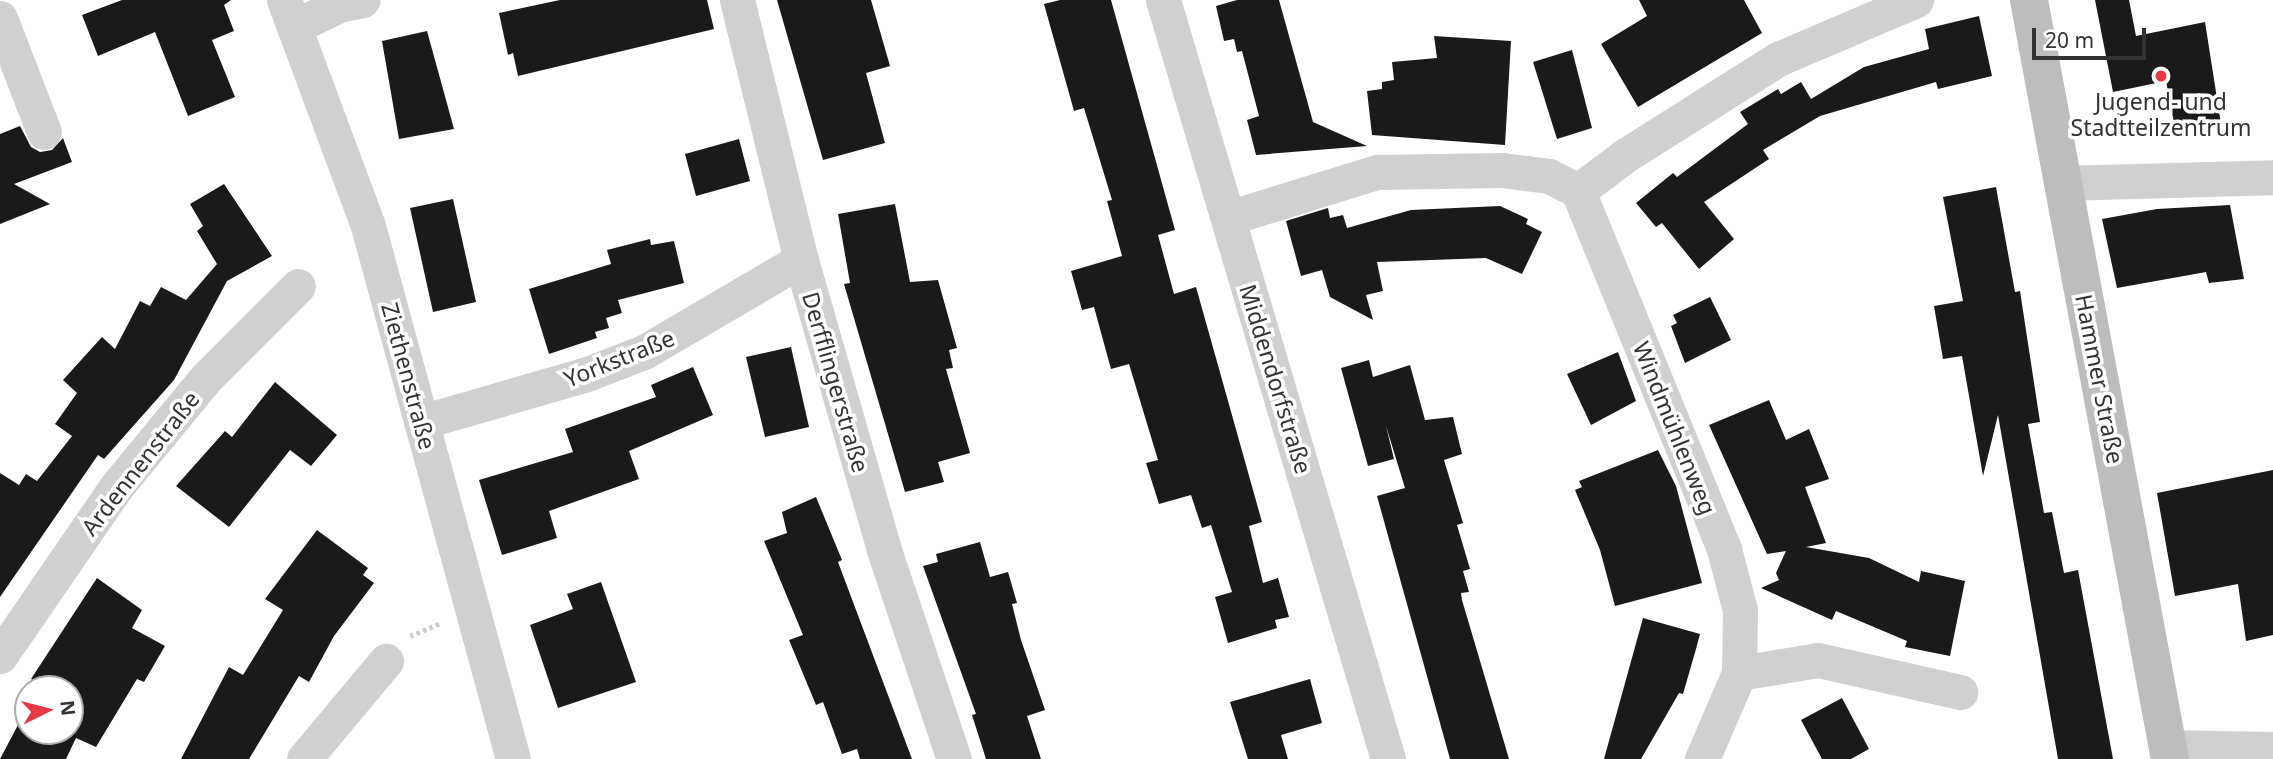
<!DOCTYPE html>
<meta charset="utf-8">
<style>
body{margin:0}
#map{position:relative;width:2273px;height:759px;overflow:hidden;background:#fff;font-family:"Noto Sans",sans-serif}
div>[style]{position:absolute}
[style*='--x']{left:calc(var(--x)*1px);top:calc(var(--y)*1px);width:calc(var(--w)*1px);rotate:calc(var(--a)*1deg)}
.building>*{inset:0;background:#1a1a1a}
.path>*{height:4.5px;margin-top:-2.25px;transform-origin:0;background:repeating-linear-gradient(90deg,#cdcdcd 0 3.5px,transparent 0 7px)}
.minor>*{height:35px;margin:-17.5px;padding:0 17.5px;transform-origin:17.5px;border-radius:17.5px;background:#d0d0d0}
.secondary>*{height:38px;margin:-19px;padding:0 19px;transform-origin:19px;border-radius:19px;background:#bdbdbd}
.dots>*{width:19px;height:19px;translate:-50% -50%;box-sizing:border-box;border:4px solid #fff;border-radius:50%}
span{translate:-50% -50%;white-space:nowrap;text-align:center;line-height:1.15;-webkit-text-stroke:7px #fff;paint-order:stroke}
.poi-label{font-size:23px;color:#333}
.street-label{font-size:23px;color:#333}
.north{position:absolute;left:14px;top:675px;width:70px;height:70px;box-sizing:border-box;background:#fff;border:2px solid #adadad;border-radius:50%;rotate:84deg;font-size:19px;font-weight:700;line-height:28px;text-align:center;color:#333}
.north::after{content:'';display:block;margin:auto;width:24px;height:32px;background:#e63946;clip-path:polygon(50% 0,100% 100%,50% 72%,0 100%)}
.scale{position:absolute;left:2032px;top:28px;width:114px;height:32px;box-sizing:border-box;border:4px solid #333;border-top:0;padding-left:9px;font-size:21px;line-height:24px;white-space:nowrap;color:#333;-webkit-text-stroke:5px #fff;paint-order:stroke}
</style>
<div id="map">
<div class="building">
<i style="clip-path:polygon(122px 0,231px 0,224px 5px,234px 31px,212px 40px,235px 97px,188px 116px,155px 32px,98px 56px,82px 15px)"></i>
<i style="clip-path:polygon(560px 0,707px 0,714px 29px,518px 76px,513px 53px,508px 55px,499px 13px)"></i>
<i style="clip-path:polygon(777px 0,871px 0,890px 66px,866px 73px,885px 143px,823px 160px)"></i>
<i style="clip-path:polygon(1060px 0,1111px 0,1175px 230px,1158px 235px,1174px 294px,1196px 287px,1262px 522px,1249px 526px,1263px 583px,1278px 578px,1289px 617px,1275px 620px,1277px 628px,1228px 643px,1215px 597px,1232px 592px,1211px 525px,1202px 528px,1191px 495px,1159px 504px,1146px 463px,1158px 460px,1129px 364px,1111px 369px,1094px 307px,1082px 310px,1071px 271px,1122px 256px,1107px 201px,1112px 200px,1084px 108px,1074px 111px,1044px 4px)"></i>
<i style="clip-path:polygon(1237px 0,1279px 0,1313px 122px,1367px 146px,1256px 155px,1247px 120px,1259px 116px,1242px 51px,1237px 52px,1234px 39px,1224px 41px,1216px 6px)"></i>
<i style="clip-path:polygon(1639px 0,1744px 0,1762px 33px,1638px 107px,1601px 44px,1647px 16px)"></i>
<i style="clip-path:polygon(2095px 0,2129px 0,2136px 36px,2205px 22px,2221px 124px,2176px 133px,2166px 81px,2113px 92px)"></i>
<i style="clip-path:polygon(1979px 16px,1992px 76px,1938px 89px,1936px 82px,1820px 116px,1763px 150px,1769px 159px,1704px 202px,1734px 239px,1699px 269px,1662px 223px,1656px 227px,1636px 203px,1673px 173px,1677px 177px,1748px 124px,1740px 112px,1778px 89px,1781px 94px,1801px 82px,1811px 99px,1864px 67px,1929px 49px,1925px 29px)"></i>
<i style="clip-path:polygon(427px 31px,454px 129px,399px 139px,382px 41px)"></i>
<i style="clip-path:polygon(1434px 36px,1511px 41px,1505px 145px,1372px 135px,1367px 91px,1382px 89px,1382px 82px,1394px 80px,1392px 62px,1437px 58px)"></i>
<i style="clip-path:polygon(1572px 50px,1592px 128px,1557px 139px,1533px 62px)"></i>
<i style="clip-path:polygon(20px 126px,31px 147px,40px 152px,52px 150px,63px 138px,72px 162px,14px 184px,50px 204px,0 224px,0 134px)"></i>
<i style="clip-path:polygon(739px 139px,750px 181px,696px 196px,685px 154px)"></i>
<i style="clip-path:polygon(224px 184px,272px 256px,227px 281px,174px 380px,104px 459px,98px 455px,0 597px,0 473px,19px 485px,26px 474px,37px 481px,72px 436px,55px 424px,77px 393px,63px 380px,102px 337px,115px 349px,140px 301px,150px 306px,161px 287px,186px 300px,217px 264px,197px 231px,203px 226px,190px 204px)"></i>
<i style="clip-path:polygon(1996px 187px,2015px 292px,2020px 291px,2040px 422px,2028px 424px,2044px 513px,2052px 512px,2064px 573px,2078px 570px,2113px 759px,2058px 759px,1998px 415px,1983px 476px,1962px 356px,1943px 359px,1934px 306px,1963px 301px,1943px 197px)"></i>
<i style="clip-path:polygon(453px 199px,476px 302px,433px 312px,410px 208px)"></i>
<i style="clip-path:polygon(895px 204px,910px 282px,938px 280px,957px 348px,949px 350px,953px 368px,946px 369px,970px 453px,938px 462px,944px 482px,905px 492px,844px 284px,850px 283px,838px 214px)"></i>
<i style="clip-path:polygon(2230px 205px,2244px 279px,2209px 283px,2206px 272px,2117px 288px,2102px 219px,2157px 209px)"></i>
<i style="clip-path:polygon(1500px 206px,1528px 219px,1526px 224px,1542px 232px,1522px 274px,1486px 258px,1377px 262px,1383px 291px,1366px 295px,1373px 320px,1330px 297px,1322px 270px,1301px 276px,1286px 221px,1328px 208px,1330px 218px,1343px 215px,1347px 228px,1411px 210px)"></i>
<i style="clip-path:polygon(650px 239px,651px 245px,674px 241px,684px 283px,618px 300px,622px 313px,606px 318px,609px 328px,595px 332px,597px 338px,549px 354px,529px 289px,611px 264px,607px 250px)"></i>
<i style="clip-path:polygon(1710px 297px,1731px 340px,1685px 363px,1671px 326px,1677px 323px,1673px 315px)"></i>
<i style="clip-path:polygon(791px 347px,809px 427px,765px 437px,746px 357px)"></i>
<i style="clip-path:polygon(1618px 352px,1636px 401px,1591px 425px,1567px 374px)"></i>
<i style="clip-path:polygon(1369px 360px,1373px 377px,1410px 365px,1425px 420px,1453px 417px,1462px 454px,1444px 460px,1463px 523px,1457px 525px,1470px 569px,1463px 571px,1469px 592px,1461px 593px,1462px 600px,1509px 759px,1450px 759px,1377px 496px,1405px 488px,1386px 426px,1394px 459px,1368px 466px,1341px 368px)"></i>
<i style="clip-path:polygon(693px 367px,713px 415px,629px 451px,639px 479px,549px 511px,557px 538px,502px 555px,479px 480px,573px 452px,565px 429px,656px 397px,651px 385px)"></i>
<i style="clip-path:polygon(275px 382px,337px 435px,311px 466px,290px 450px,229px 527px,176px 486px,225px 431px,232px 437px)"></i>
<i style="clip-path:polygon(1769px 400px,1786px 440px,1809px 429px,1829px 479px,1805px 487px,1826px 543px,1806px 547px,1869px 558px,1919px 582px,1921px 571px,1965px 581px,1950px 656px,1905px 647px,1907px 641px,1836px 611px,1832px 620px,1761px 588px,1779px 580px,1776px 573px,1786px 551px,1767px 554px,1709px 425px)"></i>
<i style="clip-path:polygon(1658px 450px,1676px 486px,1702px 583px,1615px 606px,1600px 550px,1575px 490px,1582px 487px,1579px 481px)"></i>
<i style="clip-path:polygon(2273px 470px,2273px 635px,2246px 641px,2238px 584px,2175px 596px,2157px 493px)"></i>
<i style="clip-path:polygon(816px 497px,842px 560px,838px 562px,912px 759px,860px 759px,857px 749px,842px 754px,823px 702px,816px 705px,789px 640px,803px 635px,764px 541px,787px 533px,782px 512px)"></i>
<i style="clip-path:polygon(317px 530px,368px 568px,363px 575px,374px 583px,334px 636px,309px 682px,299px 676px,249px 759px,181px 759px,229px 667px,243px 675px,283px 610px,265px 599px)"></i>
<i style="clip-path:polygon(980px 542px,990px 577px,1008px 572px,1017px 603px,1012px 604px,1021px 640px,1045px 710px,1027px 716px,1041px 759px,986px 759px,972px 715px,976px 714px,923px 566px,938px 562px,936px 554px)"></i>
<i style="clip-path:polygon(97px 578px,142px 610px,132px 628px,165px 646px,144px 682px,137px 679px,96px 747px,76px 738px,66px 759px,0 759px,28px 706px,28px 731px,70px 731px,70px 689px,39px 689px,42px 685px,31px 679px)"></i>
<i style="clip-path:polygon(601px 582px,636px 682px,558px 708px,530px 625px,573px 609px,567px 594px)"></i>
<i style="clip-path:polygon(1643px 618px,1700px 634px,1696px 649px,1683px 694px,1679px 693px,1641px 759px,1604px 759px)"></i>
<i style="clip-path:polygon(1310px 679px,1322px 723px,1281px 735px,1288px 759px,1248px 759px,1230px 702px)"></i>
<i style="clip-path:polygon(1842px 698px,1869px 749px,1851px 759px,1822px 759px,1801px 720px)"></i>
</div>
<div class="path">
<i style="--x:410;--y:636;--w:33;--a:-23"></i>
</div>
<div class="minor">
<i style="--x:284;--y:0;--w:241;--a:69.6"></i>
<i style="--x:368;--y:226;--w:552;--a:74.78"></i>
<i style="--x:737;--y:0;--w:268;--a:76.2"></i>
<i style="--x:801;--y:260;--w:302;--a:74"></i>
<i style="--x:884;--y:550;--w:220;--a:71.5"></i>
<i style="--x:1163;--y:0;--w:792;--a:73.49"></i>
<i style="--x:0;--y:18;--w:122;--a:68.9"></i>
<i style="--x:294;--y:27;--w:50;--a:-26.1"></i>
<i style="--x:339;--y:5;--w:24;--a:-12"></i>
<i style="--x:2063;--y:183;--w:210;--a:-1.6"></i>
<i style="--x:1578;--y:191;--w:60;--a:-36.9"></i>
<i style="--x:1626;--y:155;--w:180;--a:-32.3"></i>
<i style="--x:1778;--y:59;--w:150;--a:-23.1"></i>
<i style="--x:1228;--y:218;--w:156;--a:-17.2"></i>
<i style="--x:1377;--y:172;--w:125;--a:-0.9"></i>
<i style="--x:1502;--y:170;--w:47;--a:7.3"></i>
<i style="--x:1549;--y:176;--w:33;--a:27"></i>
<i style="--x:1578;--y:191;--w:387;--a:67.8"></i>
<i style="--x:1724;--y:549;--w:63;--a:75.3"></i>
<i style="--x:1740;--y:610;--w:63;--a:90.9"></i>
<i style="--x:1739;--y:673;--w:94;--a:113.3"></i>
<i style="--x:421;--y:422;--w:173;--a:-16.1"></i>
<i style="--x:587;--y:374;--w:61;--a:-21.1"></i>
<i style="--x:644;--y:352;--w:182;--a:-30.4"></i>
<i style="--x:0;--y:656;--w:206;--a:-55.5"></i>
<i style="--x:117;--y:486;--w:140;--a:-50.5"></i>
<i style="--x:206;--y:378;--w:130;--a:-45"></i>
<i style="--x:1739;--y:673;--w:80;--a:-9.3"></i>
<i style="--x:1818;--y:660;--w:146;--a:12.7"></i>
<i style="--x:2168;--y:747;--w:105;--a:1.1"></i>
<i style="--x:304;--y:759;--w:128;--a:-50.1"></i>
</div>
<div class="secondary">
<i style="--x:2029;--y:0;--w:772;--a:79.48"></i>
</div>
<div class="dots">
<i style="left:2161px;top:76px;background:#e63946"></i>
</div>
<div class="poi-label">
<span style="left:2161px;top:114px">Jugend- und<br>Stadtteilzentrum</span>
</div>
<div class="street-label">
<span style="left:619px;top:358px;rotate:-22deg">Yorkstraße</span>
<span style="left:409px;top:376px;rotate:75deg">Ziethenstraße</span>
<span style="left:1276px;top:379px;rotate:73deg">Middendorfstraße</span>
<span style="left:2100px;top:379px;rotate:79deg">Hammer Straße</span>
<span style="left:836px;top:382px;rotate:74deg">Derfflingerstraße</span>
<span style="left:1675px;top:428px;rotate:68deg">Windmühlenweg</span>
<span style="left:140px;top:463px;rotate:-52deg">Ardennenstraße</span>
</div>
<div class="north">N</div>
<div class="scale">20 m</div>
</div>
